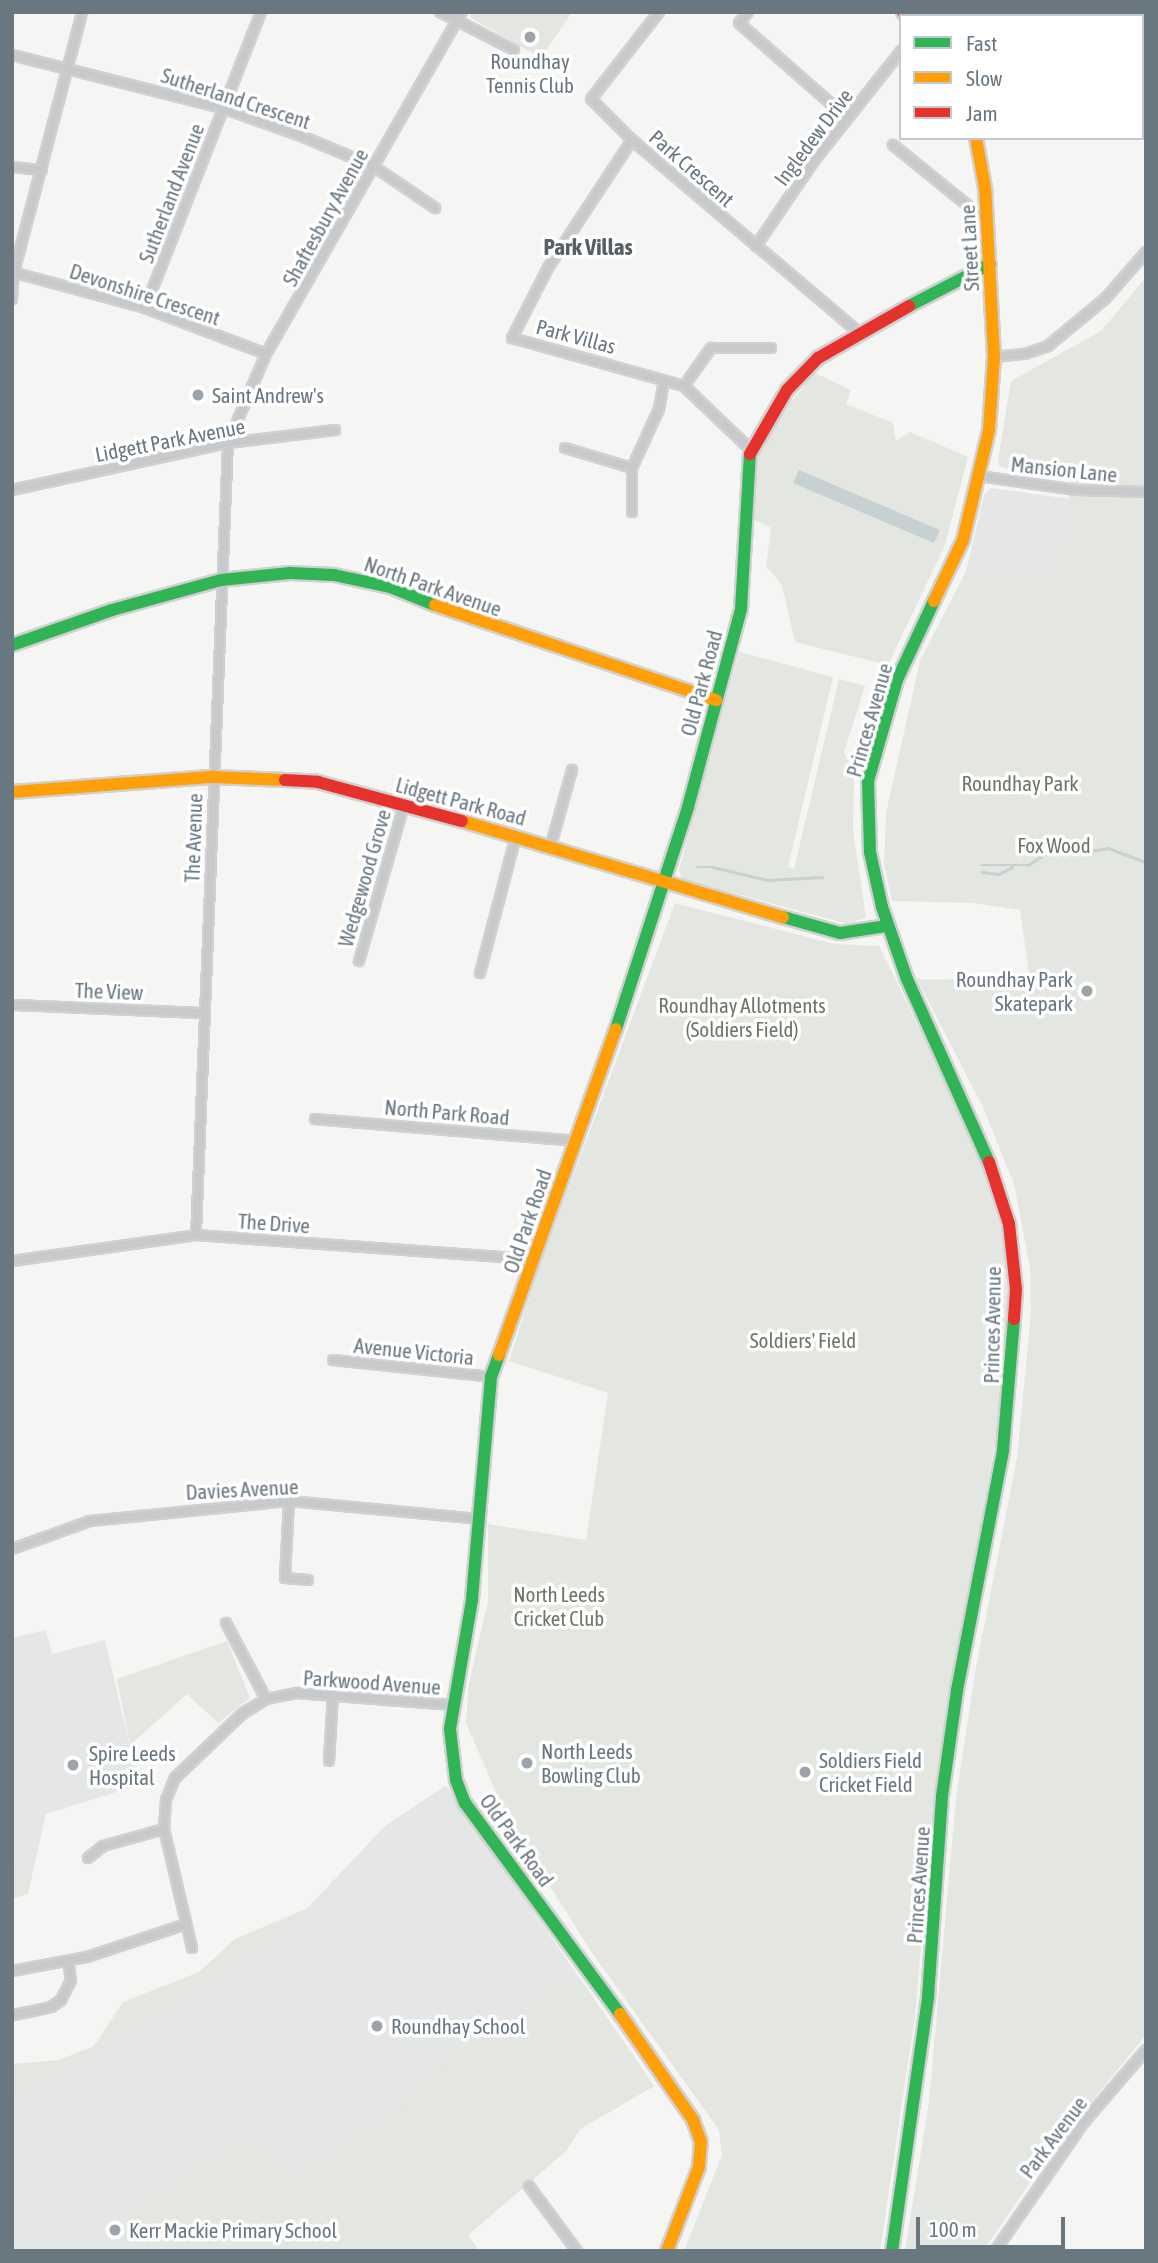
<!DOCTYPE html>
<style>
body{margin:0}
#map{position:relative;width:1158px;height:2263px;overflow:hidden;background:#f5f5f4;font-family:"Asap Condensed",sans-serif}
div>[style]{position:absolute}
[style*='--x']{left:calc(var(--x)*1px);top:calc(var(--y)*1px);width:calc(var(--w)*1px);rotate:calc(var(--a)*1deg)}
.built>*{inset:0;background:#e5e6e6}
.green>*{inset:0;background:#e4e6e2}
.water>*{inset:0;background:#c8d1d2}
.stream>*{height:2.5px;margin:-1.25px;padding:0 1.25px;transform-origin:1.25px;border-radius:1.25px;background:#c8d1d2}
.roads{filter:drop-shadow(2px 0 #d1d1d1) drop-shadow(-2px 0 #d1d1d1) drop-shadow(0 2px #d1d1d1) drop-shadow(0 -2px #d1d1d1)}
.street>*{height:8px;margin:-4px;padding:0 4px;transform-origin:4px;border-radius:4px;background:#c7c9ca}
.fast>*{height:12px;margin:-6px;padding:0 6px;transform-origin:6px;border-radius:6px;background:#30b455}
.slow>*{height:12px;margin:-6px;padding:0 6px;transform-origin:6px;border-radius:6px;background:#ff9f0a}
.jam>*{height:12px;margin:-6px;padding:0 6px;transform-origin:6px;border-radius:6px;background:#e5322d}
.dots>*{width:19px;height:19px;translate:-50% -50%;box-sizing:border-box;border:4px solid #fff;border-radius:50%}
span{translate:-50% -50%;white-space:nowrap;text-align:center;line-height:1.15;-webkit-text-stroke:7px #fff;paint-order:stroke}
.poi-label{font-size:21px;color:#697880}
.left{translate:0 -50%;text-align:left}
.right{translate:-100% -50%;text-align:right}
.street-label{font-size:21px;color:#697880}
.park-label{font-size:21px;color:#6c7867}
.neighbourhood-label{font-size:23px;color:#566166;font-weight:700}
.frame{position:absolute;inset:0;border:14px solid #697880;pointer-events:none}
.legend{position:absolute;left:899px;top:14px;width:245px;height:126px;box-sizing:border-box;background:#fff;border:2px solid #c3c9cc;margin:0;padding:9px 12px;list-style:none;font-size:21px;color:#697880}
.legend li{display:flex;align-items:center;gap:14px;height:35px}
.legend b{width:35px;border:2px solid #c3c9cc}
.scale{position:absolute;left:916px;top:2217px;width:149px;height:32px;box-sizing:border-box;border:4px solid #697880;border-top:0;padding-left:9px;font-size:21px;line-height:24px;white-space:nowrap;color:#697880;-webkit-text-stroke:5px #fff;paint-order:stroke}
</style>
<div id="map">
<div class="built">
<i style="clip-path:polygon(991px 488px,1064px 498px,1112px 502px,1060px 582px,966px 571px,984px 495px)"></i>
<i style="clip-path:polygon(46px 1630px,52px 1654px,105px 1640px,139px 1785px,46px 1814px,34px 1867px,12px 1863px,12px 1638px)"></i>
<i style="clip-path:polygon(446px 1785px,654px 2086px,580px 2129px,566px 2151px,468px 2235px,479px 2251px,12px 2251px,12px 2095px,45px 2086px,278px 1939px,385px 1826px)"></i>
</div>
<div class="green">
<i style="clip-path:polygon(472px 12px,572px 12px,541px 58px,470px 17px)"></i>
<i style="clip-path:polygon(1146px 277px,1146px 2035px,1056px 2145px,983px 2251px,905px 2251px,929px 2102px,956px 1798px,975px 1673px,1017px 1458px,1031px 1313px,1030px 1268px,1014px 1184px,983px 1107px,917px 979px,1021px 981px,1029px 973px,1020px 910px,974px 903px,892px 901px,884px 864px,886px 813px,920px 661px,966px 571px,1060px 582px,1071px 478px,1000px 467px,998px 460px,1011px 381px,1101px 331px)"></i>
<i style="clip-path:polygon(815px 373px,851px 390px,846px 404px,893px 423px,896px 441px,910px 432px,968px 457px,945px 545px,888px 665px,795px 642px,782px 585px,766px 566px,771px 528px,753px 519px,758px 460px,766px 432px)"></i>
<i style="clip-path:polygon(739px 652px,833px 677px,788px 867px,794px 869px,839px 679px,865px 686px,844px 752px,854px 772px,853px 831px,866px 917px,848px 924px,682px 879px,679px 870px)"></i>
<i style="clip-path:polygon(675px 903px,834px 944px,879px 946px,972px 1136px,1003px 1235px,1007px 1297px,1005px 1384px,933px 1803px,915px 2016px,880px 2251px,684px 2251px,722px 2155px,719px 2130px,593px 1954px,509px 1822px,466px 1723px,469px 1683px,488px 1601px,488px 1524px,586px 1540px,608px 1393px,509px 1361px,539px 1267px)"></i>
<i style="clip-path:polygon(227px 1641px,250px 1698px,218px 1723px,187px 1694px,130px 1745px,117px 1679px)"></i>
<i style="clip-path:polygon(12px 1863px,34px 1867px,28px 1894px,12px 1899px)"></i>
<i style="clip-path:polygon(310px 1907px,278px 1939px,206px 1985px,45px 2086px,12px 2095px,12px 2064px,59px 2060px,94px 2046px,123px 2002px,199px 1972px,235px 1939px)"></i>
<i style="clip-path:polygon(575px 1971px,654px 2086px,580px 2129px,566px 2151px,468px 2235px,479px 2251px,148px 2251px,124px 2215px,257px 2131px,292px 2179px,413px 2096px,408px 2087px)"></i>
</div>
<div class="water">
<i style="clip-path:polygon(799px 470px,940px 530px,934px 543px,793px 483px)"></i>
</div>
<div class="stream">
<i style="--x:981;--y:865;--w:47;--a:0"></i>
<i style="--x:1028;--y:865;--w:45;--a:-33.3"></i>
<i style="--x:1066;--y:840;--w:22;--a:32"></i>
<i style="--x:1085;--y:852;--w:23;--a:-10"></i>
<i style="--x:1108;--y:848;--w:40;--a:20.2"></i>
<i style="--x:697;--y:867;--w:16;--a:0"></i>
<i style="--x:713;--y:867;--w:57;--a:13.3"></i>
<i style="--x:768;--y:880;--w:54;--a:-3.2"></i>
<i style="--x:982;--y:872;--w:17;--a:7"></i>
<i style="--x:999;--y:874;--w:15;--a:-28"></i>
</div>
<div class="roads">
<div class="street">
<i style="--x:440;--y:12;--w:83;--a:27.2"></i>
<i style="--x:659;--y:12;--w:110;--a:128"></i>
<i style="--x:591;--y:99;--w:58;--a:45"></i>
<i style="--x:632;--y:140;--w:297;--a:40.3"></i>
<i style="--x:748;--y:12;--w:14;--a:129"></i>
<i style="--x:739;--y:23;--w:144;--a:41.3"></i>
<i style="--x:12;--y:55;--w:217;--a:14.2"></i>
<i style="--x:222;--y:108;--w:84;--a:19.5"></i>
<i style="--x:301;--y:136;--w:78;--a:22.6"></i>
<i style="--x:373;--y:166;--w:75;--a:34.1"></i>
<i style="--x:632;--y:140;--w:153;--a:123.3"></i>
<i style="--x:548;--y:268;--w:79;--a:117.2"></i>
<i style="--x:512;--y:338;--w:179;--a:15.6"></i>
<i style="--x:684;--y:386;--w:91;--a:43.7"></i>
<i style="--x:893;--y:145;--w:121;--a:39"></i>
<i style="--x:12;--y:167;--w:30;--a:6"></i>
<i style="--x:756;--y:246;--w:102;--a:-55.8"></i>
<i style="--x:813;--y:162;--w:142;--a:-51.6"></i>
<i style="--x:12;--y:272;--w:138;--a:15.1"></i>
<i style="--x:145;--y:308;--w:129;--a:20.8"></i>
<i style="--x:12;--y:299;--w:27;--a:-86"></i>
<i style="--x:14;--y:272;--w:269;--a:-75.3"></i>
<i style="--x:145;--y:308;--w:318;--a:-68.6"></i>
<i style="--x:994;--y:357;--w:31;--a:-6"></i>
<i style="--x:1025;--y:354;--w:24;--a:-19"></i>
<i style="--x:1048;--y:346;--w:75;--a:-39.6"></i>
<i style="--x:1106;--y:298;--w:61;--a:-49"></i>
<i style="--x:684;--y:386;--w:47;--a:-54.6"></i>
<i style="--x:711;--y:348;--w:60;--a:0"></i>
<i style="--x:565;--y:448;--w:70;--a:16.6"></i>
<i style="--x:632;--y:468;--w:65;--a:-65.4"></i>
<i style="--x:659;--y:409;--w:29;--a:-80"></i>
<i style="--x:632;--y:468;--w:44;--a:90"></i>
<i style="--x:979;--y:476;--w:98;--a:8.2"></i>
<i style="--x:1076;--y:490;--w:70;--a:1.6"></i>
<i style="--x:12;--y:490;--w:221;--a:-12.3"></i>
<i style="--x:228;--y:443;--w:108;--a:-6.9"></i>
<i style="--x:551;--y:845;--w:78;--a:-74.4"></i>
<i style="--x:359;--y:961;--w:162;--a:-73.9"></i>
<i style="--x:480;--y:973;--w:142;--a:-75.3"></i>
<i style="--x:12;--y:1005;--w:192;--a:2.4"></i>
<i style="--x:315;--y:1119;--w:262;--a:4.8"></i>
<i style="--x:196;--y:1235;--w:793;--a:-87.69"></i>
<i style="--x:228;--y:443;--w:97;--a:-66.9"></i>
<i style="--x:266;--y:354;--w:394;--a:-60.2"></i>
<i style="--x:12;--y:1261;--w:186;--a:-8"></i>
<i style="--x:196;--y:1235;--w:339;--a:4.1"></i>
<i style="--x:333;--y:1360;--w:159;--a:6.1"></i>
<i style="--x:289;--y:1501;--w:77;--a:93"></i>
<i style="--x:285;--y:1578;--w:23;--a:5"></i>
<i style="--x:12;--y:1549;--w:83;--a:-19.7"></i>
<i style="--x:90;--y:1521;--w:200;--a:-5.7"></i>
<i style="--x:289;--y:1501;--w:190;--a:5.4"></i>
<i style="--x:226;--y:1623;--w:86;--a:62.2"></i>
<i style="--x:329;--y:1761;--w:68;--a:-86.6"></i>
<i style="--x:88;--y:1858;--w:19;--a:-39"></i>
<i style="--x:103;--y:1846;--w:63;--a:-15.6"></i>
<i style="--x:192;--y:1948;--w:122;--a:-103.2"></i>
<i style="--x:164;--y:1829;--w:29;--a:-86"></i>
<i style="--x:166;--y:1800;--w:24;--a:-68"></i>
<i style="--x:175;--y:1778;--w:93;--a:-43.7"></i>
<i style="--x:242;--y:1714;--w:28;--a:-32"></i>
<i style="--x:266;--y:1699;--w:32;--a:-11"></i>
<i style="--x:297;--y:1693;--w:156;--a:4.4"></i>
<i style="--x:12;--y:1971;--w:76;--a:-10.6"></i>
<i style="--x:87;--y:1957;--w:104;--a:-18.4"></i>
<i style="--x:14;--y:2015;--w:38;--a:-12"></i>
<i style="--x:51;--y:2007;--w:12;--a:-35"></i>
<i style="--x:61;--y:2000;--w:22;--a:-63"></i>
<i style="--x:71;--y:1980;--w:18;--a:-99"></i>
<i style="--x:529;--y:2186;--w:81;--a:53.6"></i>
<i style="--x:995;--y:2251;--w:157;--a:-55.4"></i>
<i style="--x:1084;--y:2122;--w:95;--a:-49.3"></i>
</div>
<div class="fast">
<i style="--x:909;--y:306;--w:91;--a:-27.4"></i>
<i style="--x:934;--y:601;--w:87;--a:115.1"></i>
<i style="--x:897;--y:680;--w:105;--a:106"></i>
<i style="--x:868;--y:781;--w:71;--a:88.4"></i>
<i style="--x:870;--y:852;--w:56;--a:77.7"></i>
<i style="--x:882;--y:907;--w:76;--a:70.9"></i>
<i style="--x:907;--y:979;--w:201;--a:65.9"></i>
<i style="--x:12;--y:645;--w:106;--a:-19.3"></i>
<i style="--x:112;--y:610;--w:113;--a:-15.4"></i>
<i style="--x:221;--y:580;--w:69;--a:-5.8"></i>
<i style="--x:290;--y:573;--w:44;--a:2.6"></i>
<i style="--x:334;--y:575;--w:57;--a:12.1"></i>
<i style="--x:390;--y:587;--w:48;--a:21.8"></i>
<i style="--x:783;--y:917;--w:59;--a:15.7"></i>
<i style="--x:840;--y:933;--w:48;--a:-8.5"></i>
<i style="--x:616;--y:1029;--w:233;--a:-72"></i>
<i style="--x:688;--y:807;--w:205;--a:-75"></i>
<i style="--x:741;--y:609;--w:155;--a:-86.7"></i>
<i style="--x:499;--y:1355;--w:23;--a:110"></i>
<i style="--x:491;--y:1377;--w:224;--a:94.9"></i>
<i style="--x:472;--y:1600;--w:131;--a:99.7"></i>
<i style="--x:450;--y:1729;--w:51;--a:83.3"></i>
<i style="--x:456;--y:1780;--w:25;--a:69"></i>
<i style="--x:465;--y:1803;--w:262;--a:53.7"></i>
<i style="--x:892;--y:2251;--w:257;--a:-81.9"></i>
<i style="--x:928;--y:1997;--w:201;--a:-86"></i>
<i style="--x:942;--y:1796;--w:107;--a:-81.9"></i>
<i style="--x:957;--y:1690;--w:244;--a:-79.1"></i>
<i style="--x:1003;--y:1450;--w:131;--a:-85.2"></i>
</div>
<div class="slow">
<i style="--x:934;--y:601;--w:68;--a:-64.6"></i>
<i style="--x:963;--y:540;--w:113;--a:-76.7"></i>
<i style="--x:989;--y:430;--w:73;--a:-86.1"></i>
<i style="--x:994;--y:357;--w:169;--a:-93"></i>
<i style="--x:985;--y:188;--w:51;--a:-100.2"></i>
<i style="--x:435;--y:605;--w:297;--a:18.7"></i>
<i style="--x:12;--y:792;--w:202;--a:-4.3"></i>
<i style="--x:213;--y:777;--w:72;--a:2.4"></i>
<i style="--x:462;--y:821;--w:335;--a:16.7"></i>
<i style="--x:499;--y:1355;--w:346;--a:-70.3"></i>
<i style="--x:620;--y:2014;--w:129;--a:55.4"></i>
<i style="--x:693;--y:2120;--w:23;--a:70"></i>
<i style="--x:701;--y:2142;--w:25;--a:95"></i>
<i style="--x:699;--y:2167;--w:90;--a:110.9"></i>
</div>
<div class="jam">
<i style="--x:903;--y:12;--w:6;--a:45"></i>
<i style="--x:1027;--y:16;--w:4;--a:-63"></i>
<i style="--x:750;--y:454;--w:74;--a:-60"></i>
<i style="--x:787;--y:390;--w:45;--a:-45.9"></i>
<i style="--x:818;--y:358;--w:105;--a:-29.7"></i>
<i style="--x:285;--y:780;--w:33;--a:3"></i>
<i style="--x:318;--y:782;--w:149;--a:15.2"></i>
<i style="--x:989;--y:1162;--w:65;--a:72.1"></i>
<i style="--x:1009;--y:1224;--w:66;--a:83.9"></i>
<i style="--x:1016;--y:1290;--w:29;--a:94"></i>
</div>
</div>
<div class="dots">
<i style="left:530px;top:37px;background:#9aa4a9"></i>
<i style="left:198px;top:395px;background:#9aa4a9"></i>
<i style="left:1087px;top:991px;background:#9aa4a9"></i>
<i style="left:527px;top:1763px;background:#9aa4a9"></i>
<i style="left:73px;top:1765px;background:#9aa4a9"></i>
<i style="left:805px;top:1772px;background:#9aa4a9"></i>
<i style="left:377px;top:2026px;background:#9aa4a9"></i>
<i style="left:115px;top:2230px;background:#9aa4a9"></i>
</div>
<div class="poi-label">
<span style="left:530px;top:73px">Roundhay<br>Tennis Club</span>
<span class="left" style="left:212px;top:395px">Saint Andrew's</span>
<span class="right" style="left:1073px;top:991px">Roundhay Park<br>Skatepark</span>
<span class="left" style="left:541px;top:1763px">North Leeds<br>Bowling Club</span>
<span class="left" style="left:89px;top:1765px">Spire Leeds<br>Hospital</span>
<span class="left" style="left:819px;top:1772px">Soldiers Field<br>Cricket Field</span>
<span class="left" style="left:391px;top:2026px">Roundhay School</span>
<span class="left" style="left:129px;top:2230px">Kerr Mackie Primary School</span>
</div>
<div class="street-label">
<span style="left:236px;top:98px;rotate:18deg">Sutherland Crescent</span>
<span style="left:813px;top:137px;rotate:-53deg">Ingledew Drive</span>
<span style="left:692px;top:168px;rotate:41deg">Park Crescent</span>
<span style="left:171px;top:193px;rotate:-69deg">Sutherland Avenue</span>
<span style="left:325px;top:217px;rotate:-61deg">Shaftesbury Avenue</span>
<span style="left:969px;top:248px;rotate:-93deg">Street Lane</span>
<span style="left:145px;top:294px;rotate:18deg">Devonshire Crescent</span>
<span style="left:576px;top:336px;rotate:15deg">Park Villas</span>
<span style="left:170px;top:440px;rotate:-11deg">Lidgett Park Avenue</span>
<span style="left:1064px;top:469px;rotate:6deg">Mansion Lane</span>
<span style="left:433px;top:586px;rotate:19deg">North Park Avenue</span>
<span style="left:701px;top:683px;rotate:-75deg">Old Park Road</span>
<span style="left:869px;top:720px;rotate:-74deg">Princes Avenue</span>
<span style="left:461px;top:801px;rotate:15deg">Lidgett Park Road</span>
<span style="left:193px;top:838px;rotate:-88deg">The Avenue</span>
<span style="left:364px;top:878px;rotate:-74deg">Wedgewood Grove</span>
<span style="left:109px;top:991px;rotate:2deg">The View</span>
<span style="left:447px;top:1112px;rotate:5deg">North Park Road</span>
<span style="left:527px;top:1221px;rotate:-71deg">Old Park Road</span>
<span style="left:274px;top:1223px;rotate:4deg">The Drive</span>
<span style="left:992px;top:1325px;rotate:-89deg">Princes Avenue</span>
<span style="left:414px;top:1351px;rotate:6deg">Avenue Victoria</span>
<span style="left:242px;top:1489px;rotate:-3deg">Davies Avenue</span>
<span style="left:372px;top:1682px;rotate:4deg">Parkwood Avenue</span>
<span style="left:517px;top:1840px;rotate:54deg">Old Park Road</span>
<span style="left:918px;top:1885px;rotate:-86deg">Princes Avenue</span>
<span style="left:1053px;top:2137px;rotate:-53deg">Park Avenue</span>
</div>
<div class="park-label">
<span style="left:1020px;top:783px">Roundhay Park</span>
<span style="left:1054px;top:845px">Fox Wood</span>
<span style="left:742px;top:1017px">Roundhay Allotments<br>(Soldiers Field)</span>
<span style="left:803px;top:1340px">Soldiers' Field</span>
<span style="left:559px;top:1606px">North Leeds<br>Cricket Club</span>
</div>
<div class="neighbourhood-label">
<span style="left:588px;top:247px">Park Villas</span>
</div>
<div class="frame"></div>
<ul class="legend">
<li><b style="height:9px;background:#30b455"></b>Fast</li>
<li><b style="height:9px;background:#ff9f0a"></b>Slow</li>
<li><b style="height:9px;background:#e5322d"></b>Jam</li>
</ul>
<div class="scale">100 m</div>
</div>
